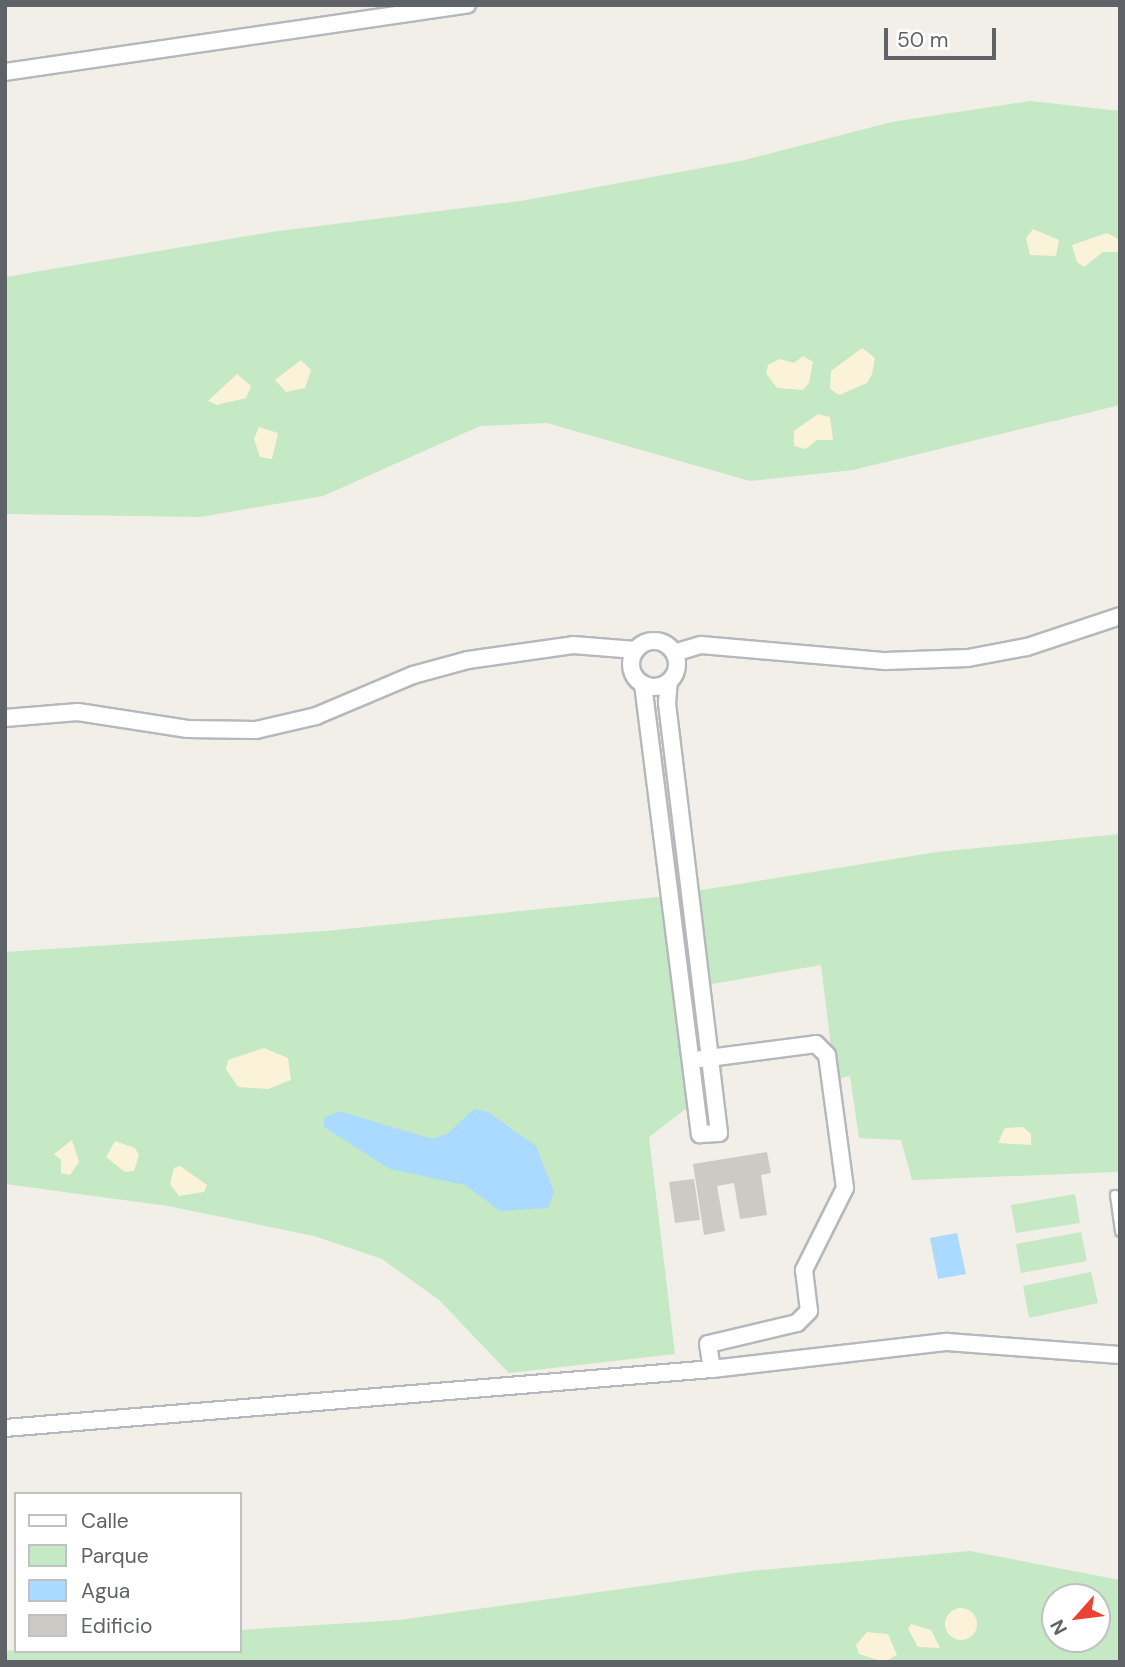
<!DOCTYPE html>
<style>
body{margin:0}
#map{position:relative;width:1125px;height:1667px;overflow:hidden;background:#f1efe8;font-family:"DM Sans",sans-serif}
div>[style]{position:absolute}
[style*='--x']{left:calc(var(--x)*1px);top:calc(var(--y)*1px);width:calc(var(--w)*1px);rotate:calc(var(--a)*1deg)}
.green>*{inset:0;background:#c5e8c5}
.sand>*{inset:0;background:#fbf3d9}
.round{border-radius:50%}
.water>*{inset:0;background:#aadaff}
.building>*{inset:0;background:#cccac5}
.roads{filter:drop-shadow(2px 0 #b5b8bc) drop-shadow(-2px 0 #b5b8bc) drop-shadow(0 2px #b5b8bc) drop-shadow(0 -2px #b5b8bc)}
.lane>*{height:8px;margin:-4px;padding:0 4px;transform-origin:4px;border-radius:4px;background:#fff}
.street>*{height:16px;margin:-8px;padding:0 8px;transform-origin:8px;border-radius:8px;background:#fff}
.street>.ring{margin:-8px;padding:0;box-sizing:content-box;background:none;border:16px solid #fff;border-radius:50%}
span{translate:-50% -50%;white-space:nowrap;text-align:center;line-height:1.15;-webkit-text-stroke:5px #fff;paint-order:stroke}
.frame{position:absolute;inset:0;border:7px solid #5f6368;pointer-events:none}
.legend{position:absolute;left:14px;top:1492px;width:228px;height:161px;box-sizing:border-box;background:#fff;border:2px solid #bfc1c3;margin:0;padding:9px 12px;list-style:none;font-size:21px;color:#5f6368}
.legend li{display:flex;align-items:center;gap:14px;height:35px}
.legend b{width:35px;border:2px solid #bfc1c3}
.north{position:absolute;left:1041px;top:1583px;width:70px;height:70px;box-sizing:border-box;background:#fff;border:2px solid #bfc1c3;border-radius:50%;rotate:242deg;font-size:19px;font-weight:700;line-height:28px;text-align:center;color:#5f6368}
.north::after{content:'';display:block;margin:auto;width:24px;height:32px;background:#ea4335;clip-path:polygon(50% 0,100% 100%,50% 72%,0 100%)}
.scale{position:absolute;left:884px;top:28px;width:112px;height:32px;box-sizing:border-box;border:4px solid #5f6368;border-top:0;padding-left:9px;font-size:21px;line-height:24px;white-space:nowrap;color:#5f6368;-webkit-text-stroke:5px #fff;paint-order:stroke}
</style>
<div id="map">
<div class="green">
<i style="clip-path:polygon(1030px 101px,1120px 111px,1120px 405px,853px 470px,750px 481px,547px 423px,480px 426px,323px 496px,200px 517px,5px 514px,5px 277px,271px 232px,521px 201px,745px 160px,892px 122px)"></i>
<i style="clip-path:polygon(1120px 834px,1120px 1171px,1115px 1172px,912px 1180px,901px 1140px,859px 1138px,850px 1076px,835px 1080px,821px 965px,672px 991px,687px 1108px,649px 1137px,675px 1354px,509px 1373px,439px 1300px,382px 1259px,314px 1236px,168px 1206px,5px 1184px,5px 952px,326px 931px,658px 897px,937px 852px)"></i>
<i style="clip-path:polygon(1075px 1194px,1080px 1223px,1016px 1233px,1011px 1205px)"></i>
<i style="clip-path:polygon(1081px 1232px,1087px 1261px,1021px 1273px,1016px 1244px)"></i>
<i style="clip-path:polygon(1091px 1272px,1098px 1303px,1029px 1318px,1023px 1286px)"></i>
<i style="clip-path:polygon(evenodd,970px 1551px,1120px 1580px,1120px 1662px,5px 1662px,5px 1651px,16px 1650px,240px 1651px,240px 1630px,399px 1620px,750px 1571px,970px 1551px,1055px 1597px,1097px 1597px,1097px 1639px,1055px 1639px,1055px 1597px)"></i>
</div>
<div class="sand">
<i style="clip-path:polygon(1033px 229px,1059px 240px,1056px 256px,1030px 255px,1026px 238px)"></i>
<i style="clip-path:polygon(1107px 233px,1120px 240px,1119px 252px,1103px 252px,1084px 267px,1077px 262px,1072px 245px)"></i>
<i style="clip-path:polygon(862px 348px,875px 358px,872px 374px,867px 383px,839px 395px,830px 389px,831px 371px)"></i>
<i style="clip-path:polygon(803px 356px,813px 362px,809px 383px,803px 390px,777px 388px,766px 373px,768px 365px,780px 359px,794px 363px)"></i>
<i style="clip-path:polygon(301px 360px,311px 370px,305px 388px,286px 392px,275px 380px)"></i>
<i style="clip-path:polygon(237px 374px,251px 386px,246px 398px,217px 405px,208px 401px)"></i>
<i style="clip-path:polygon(818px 414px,830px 417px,833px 440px,817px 440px,806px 449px,794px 446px,794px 431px)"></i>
<i style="clip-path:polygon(259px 427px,278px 433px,272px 459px,260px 457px,254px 439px)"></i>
<i style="clip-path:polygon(264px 1048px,288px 1058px,291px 1080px,268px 1089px,238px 1087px,226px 1069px,228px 1060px)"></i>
<i style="clip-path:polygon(1023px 1127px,1031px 1134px,1031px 1145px,998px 1143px,1005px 1128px)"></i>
<i style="clip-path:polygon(72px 1140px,79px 1162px,70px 1175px,61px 1173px,61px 1160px,54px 1154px)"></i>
<i style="clip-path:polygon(115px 1141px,135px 1148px,139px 1155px,134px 1171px,125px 1172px,106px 1157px)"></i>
<i style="clip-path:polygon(180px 1166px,207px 1185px,204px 1192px,179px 1196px,170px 1184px,174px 1168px)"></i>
<i class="round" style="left:945px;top:1608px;width:32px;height:32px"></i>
<i style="clip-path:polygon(911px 1624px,931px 1630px,940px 1648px,918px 1647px,908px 1629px)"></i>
<i style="clip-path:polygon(867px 1632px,888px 1634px,897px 1655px,884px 1662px,859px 1654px,856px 1645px)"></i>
</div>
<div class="water">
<i style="clip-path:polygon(474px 1109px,488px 1112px,536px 1146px,554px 1192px,548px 1208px,500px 1211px,465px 1185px,390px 1169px,324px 1127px,324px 1118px,339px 1111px,432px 1139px,447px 1134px)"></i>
<i style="clip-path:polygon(957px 1233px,966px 1274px,938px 1279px,930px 1238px)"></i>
</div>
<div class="building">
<i style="clip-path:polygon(767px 1152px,771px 1173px,761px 1175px,767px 1215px,740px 1219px,734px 1183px,717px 1186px,725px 1231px,704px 1235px,693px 1164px)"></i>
<i style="clip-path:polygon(694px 1179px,700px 1220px,675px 1223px,669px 1182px)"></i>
</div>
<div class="roads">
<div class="lane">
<i style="--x:1115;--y:1195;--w:37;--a:82"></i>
</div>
<div class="street">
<i style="--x:5;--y:72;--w:467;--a:-8.3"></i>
<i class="ring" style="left:631px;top:641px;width:30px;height:30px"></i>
<i style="--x:674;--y:653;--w:28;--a:-17"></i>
<i style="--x:701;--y:645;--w:185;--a:5"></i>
<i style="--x:885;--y:661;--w:83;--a:-2.1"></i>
<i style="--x:968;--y:658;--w:60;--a:-10.6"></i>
<i style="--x:1027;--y:647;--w:98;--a:-18.4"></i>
<i style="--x:643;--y:684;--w:454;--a:82.8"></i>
<i style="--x:700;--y:1134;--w:19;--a:-3"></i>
<i style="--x:719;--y:1133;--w:433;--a:-96.9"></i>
<i style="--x:667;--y:703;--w:21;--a:-85"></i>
<i style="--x:5;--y:718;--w:73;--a:-4.7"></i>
<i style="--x:78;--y:712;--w:111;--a:8.8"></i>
<i style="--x:188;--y:729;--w:68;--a:0.8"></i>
<i style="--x:256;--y:730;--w:62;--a:-13.1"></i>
<i style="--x:316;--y:716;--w:105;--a:-22.9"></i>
<i style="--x:413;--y:675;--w:57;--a:-15.3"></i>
<i style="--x:468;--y:660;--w:106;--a:-8.1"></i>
<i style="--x:573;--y:645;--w:63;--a:4.5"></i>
<i style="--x:701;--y:1059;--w:116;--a:-7.4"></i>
<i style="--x:816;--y:1044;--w:16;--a:45"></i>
<i style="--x:827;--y:1055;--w:134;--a:82.3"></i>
<i style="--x:845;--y:1188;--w:92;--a:116.6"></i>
<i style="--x:804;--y:1270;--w:41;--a:83"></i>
<i style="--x:809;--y:1311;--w:17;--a:135"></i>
<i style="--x:797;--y:1323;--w:91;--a:166.7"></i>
<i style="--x:708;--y:1344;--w:25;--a:81"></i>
<i style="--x:5;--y:1428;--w:709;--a:-4.77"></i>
<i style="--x:712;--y:1369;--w:237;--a:-6.6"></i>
<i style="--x:947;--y:1342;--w:173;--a:4.3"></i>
</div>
</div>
<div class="frame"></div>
<ul class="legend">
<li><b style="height:9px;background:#fff"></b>Calle</li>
<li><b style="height:19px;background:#c5e8c5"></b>Parque</li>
<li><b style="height:19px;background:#aadaff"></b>Agua</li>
<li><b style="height:19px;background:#cccac5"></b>Edificio</li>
</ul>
<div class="north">N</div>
<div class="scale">50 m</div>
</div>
